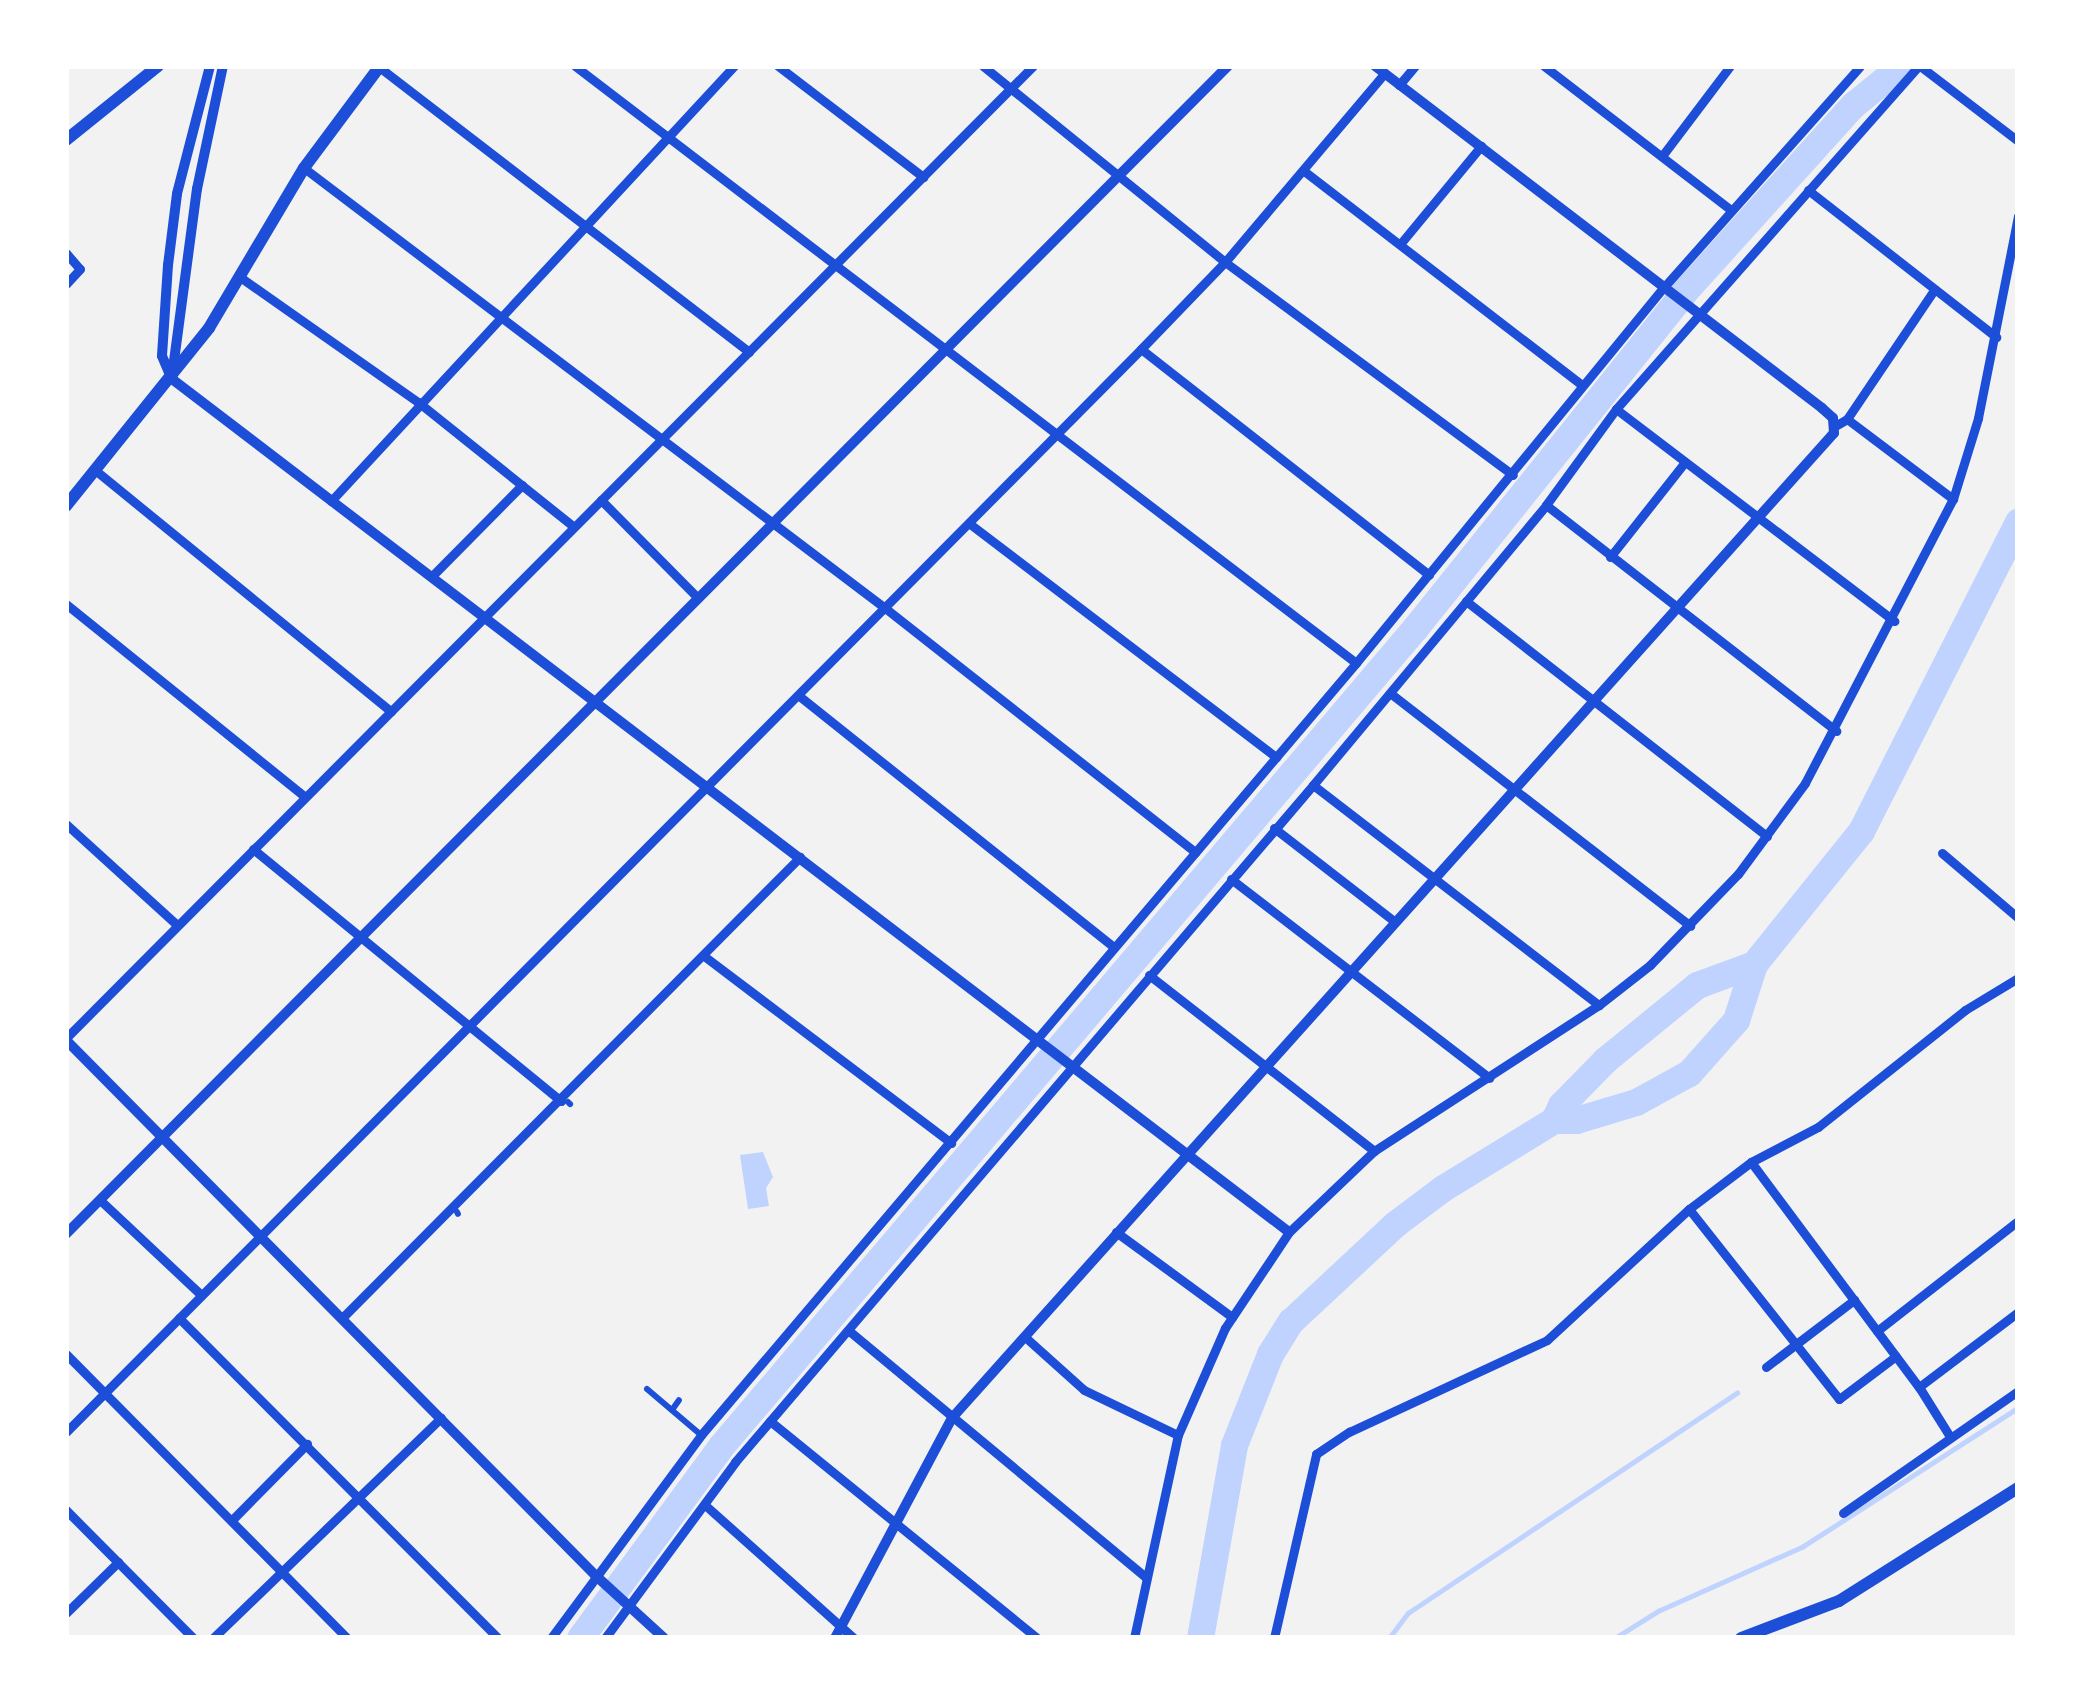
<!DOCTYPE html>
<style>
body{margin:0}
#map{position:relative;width:2084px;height:1704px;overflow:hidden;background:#f2f2f2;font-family:"Zilla Slab",serif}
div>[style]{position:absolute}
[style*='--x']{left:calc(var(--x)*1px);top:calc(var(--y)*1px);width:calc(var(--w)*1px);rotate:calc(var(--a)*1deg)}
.water>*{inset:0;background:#bfd3fe}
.stream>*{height:4.5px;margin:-2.25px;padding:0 2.25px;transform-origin:2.25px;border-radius:2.25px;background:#bfd3fe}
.river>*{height:27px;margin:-13.5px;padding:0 13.5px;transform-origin:13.5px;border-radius:13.5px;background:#bfd3fe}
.pedestrian>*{height:6px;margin:-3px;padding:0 3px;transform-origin:3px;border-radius:3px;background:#1d4ed8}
.minor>*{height:9px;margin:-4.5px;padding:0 4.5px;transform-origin:4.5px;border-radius:4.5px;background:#1d4ed8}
.tertiary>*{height:10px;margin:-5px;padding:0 5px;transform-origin:5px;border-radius:5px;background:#1d4ed8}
.secondary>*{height:12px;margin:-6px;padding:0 6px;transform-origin:6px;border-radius:6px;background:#1d4ed8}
span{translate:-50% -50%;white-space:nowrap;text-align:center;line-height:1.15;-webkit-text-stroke:9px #fff;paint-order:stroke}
.frame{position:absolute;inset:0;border:69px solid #fff;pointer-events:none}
</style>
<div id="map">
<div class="water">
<i style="clip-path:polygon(763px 1152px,773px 1177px,766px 1188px,769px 1206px,748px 1209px,740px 1155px)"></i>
</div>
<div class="stream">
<i style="--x:1389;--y:1638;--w:31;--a:-53"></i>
<i style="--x:1408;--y:1613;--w:396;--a:-33.8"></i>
<i style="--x:1615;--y:1638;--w:51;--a:-32.1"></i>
<i style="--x:1658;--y:1611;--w:158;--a:-24"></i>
<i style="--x:1802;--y:1547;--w:257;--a:-32.8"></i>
</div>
<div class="river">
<i style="--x:1554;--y:1120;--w:17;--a:-65"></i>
<i style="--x:1561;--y:1105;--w:63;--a:-45.6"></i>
<i style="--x:1605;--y:1060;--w:119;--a:-39.2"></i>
<i style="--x:1697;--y:985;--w:61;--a:-20.2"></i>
<i style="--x:580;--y:1638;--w:238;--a:-53.7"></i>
<i style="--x:721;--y:1446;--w:1073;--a:-49.69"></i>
<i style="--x:1415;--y:628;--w:429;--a:-51.3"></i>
<i style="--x:1683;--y:293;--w:253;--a:-47.9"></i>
<i style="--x:1853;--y:105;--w:62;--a:-39.1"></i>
<i style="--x:1200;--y:1638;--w:196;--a:-80"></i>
<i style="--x:1234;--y:1445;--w:98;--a:-68.4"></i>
<i style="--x:1270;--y:1354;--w:39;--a:-58"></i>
<i style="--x:1291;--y:1321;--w:142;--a:-43"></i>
<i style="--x:1395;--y:1224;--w:60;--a:-36.9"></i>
<i style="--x:1443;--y:1188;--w:130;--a:-31.5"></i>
<i style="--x:1554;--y:1120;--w:22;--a:0"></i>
<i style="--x:1576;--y:1120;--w:63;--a:-16.7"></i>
<i style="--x:1636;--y:1102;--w:60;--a:-28.7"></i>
<i style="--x:1689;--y:1073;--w:71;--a:-48.4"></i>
<i style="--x:1736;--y:1020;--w:59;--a:-72.2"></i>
<i style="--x:1754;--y:964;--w:171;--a:-51.2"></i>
<i style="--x:1861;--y:831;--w:347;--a:-63.1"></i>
</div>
<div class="pedestrian">
<i style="--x:568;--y:1102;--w:3;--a:45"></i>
<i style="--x:457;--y:1212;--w:2;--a:63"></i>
<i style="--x:647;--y:1389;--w:71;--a:40.4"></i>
<i style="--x:672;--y:1410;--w:12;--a:-55"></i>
</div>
<div class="minor">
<i style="--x:575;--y:66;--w:983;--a:37.39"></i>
<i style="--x:778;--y:66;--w:183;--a:37.4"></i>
<i style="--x:983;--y:66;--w:311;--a:39"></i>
<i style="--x:1225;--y:262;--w:358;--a:36.5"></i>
<i style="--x:1544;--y:66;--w:236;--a:37.6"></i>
<i style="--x:1920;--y:66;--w:123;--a:37.4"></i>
<i style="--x:379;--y:67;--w:467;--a:37.6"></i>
<i style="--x:1399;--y:85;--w:25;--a:-50"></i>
<i style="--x:1662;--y:156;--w:113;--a:-52.9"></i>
<i style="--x:304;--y:168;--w:729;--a:37.14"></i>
<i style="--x:885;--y:608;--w:395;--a:38.2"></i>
<i style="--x:1304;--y:171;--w:351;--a:37.6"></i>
<i style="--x:1808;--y:190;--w:239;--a:38"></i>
<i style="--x:1401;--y:243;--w:126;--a:-50.5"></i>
<i style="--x:66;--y:253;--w:21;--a:49"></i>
<i style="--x:80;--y:269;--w:21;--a:133"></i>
<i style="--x:240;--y:277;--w:218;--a:35.1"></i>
<i style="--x:418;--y:402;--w:198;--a:38.7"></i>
<i style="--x:1141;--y:349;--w:366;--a:38.1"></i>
<i style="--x:1616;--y:409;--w:350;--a:37.3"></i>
<i style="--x:1847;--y:419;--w:133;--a:37"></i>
<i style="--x:1835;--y:426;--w:14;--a:-30"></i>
<i style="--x:1847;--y:419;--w:156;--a:-56"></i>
<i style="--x:95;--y:470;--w:382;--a:39.2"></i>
<i style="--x:601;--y:500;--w:138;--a:45.3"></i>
<i style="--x:331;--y:501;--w:593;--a:-47.19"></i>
<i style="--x:1546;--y:505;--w:368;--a:37.9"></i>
<i style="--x:970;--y:524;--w:385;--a:37.3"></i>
<i style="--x:1610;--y:557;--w:121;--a:-51.7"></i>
<i style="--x:432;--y:576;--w:128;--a:-45.3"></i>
<i style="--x:1466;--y:601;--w:382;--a:38"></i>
<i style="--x:66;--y:604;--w:307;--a:38.9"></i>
<i style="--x:1390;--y:693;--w:380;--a:37.8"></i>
<i style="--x:798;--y:695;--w:404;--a:38.6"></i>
<i style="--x:1313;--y:785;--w:361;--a:37.6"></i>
<i style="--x:66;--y:824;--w:150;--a:42.3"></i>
<i style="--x:1274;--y:828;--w:153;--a:37.8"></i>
<i style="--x:253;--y:849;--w:398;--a:39.3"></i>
<i style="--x:1942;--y:853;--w:100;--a:40.5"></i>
<i style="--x:1231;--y:879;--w:326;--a:37.6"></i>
<i style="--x:704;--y:956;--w:310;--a:37.1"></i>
<i style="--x:1149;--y:975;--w:286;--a:38"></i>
<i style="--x:66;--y:1038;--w:1371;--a:-45.15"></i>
<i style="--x:1751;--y:1162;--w:281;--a:53.3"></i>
<i style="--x:1919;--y:1387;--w:57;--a:58"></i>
<i style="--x:100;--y:1200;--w:139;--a:43.2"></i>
<i style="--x:1689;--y:1209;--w:242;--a:51.7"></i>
<i style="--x:1839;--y:1399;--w:71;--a:-37"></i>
<i style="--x:1116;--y:1232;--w:144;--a:36.2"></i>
<i style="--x:179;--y:1318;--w:452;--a:45.1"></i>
<i style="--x:342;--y:1318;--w:650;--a:-45.19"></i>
<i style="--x:848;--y:1330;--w:387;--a:39.7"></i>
<i style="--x:1877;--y:1331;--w:179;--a:-38"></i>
<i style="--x:1025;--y:1337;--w:79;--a:41.9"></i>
<i style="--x:1084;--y:1390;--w:104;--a:25.6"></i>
<i style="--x:66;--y:1354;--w:400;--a:45.3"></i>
<i style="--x:1766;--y:1367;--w:111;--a:-37.3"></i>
<i style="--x:1919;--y:1387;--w:124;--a:-37.1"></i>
<i style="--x:770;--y:1421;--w:344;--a:39.1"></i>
<i style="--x:66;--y:1432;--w:1526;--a:-45.21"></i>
<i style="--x:1141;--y:349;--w:121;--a:-46"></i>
<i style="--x:1225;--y:262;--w:246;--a:-49.8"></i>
<i style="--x:705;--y:1505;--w:200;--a:41.8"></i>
<i style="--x:66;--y:1510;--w:180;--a:45.2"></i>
<i style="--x:1843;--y:1513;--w:213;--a:-34.9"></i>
<i style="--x:232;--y:1520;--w:107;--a:-45.4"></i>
<i style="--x:66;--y:1613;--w:73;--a:-44.4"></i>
<i style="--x:213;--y:1638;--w:317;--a:-44"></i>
<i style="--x:551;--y:1638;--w:252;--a:-53.5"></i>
<i style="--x:701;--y:1435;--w:1012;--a:-49.69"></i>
<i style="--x:1356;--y:663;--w:486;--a:-50.7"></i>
<i style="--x:1664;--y:287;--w:295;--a:-48.4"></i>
<i style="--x:605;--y:1638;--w:219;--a:-53.5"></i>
<i style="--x:735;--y:1462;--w:890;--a:-49.51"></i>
<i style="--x:1313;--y:785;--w:364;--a:-50.2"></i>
<i style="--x:1546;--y:505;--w:119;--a:-53.9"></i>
<i style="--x:1616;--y:409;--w:457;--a:-48.6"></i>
<i style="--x:1134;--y:1638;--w:208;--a:-77.8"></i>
<i style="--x:1178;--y:1435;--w:117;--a:-66.3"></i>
<i style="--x:1225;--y:1328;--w:115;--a:-56.3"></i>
<i style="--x:1289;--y:1232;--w:117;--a:-43.6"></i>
<i style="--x:1374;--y:1151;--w:268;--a:-33"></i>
<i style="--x:1599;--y:1005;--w:65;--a:-38.1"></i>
<i style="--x:1650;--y:965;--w:127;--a:-46"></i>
<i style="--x:1738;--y:874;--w:113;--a:-53.6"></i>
<i style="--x:1805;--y:783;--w:320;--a:-62.5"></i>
<i style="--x:1953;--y:499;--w:85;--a:-72.8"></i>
<i style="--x:1978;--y:418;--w:206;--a:-78.8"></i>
<i style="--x:1274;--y:1638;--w:189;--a:-77.1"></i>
<i style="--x:1316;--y:1454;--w:40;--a:-34"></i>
<i style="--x:1349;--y:1432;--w:218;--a:-24.9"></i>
<i style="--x:1547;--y:1340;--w:193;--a:-42.7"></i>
<i style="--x:1689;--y:1209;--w:78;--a:-37.2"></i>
<i style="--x:1751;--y:1162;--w:76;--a:-27.6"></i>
<i style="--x:1818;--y:1127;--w:188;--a:-38.5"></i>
<i style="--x:1965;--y:1010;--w:62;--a:-31.1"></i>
</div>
<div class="tertiary">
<i style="--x:210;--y:66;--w:132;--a:104.5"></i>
<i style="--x:177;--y:194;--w:72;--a:97.2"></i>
<i style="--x:168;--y:265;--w:91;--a:93.8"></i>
<i style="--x:162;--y:356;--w:25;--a:67"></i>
<i style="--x:172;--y:379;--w:1405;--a:37.37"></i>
<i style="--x:172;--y:376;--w:189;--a:-82.4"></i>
<i style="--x:197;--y:189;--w:126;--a:-78.1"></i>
<i style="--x:66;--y:1040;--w:752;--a:45.32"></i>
<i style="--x:595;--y:1575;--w:93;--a:42.4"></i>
<i style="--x:66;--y:1234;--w:1648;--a:-45.15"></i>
<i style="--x:835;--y:1638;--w:249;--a:-62"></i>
<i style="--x:952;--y:1418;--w:1322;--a:-48.16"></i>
<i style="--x:1834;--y:433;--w:15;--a:-94"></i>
<i style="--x:1833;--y:418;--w:15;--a:-138"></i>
<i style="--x:1822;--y:408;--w:563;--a:-142.58"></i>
</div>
<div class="secondary">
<i style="--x:66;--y:140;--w:118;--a:-38.8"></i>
<i style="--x:66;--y:506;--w:228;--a:-51.2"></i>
<i style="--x:209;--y:328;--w:186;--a:-59.3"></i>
<i style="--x:304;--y:168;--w:127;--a:-53.3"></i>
<i style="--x:1741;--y:1638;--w:105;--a:-20.7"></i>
<i style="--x:1839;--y:1601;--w:212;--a:-32.3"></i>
</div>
<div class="frame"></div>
</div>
